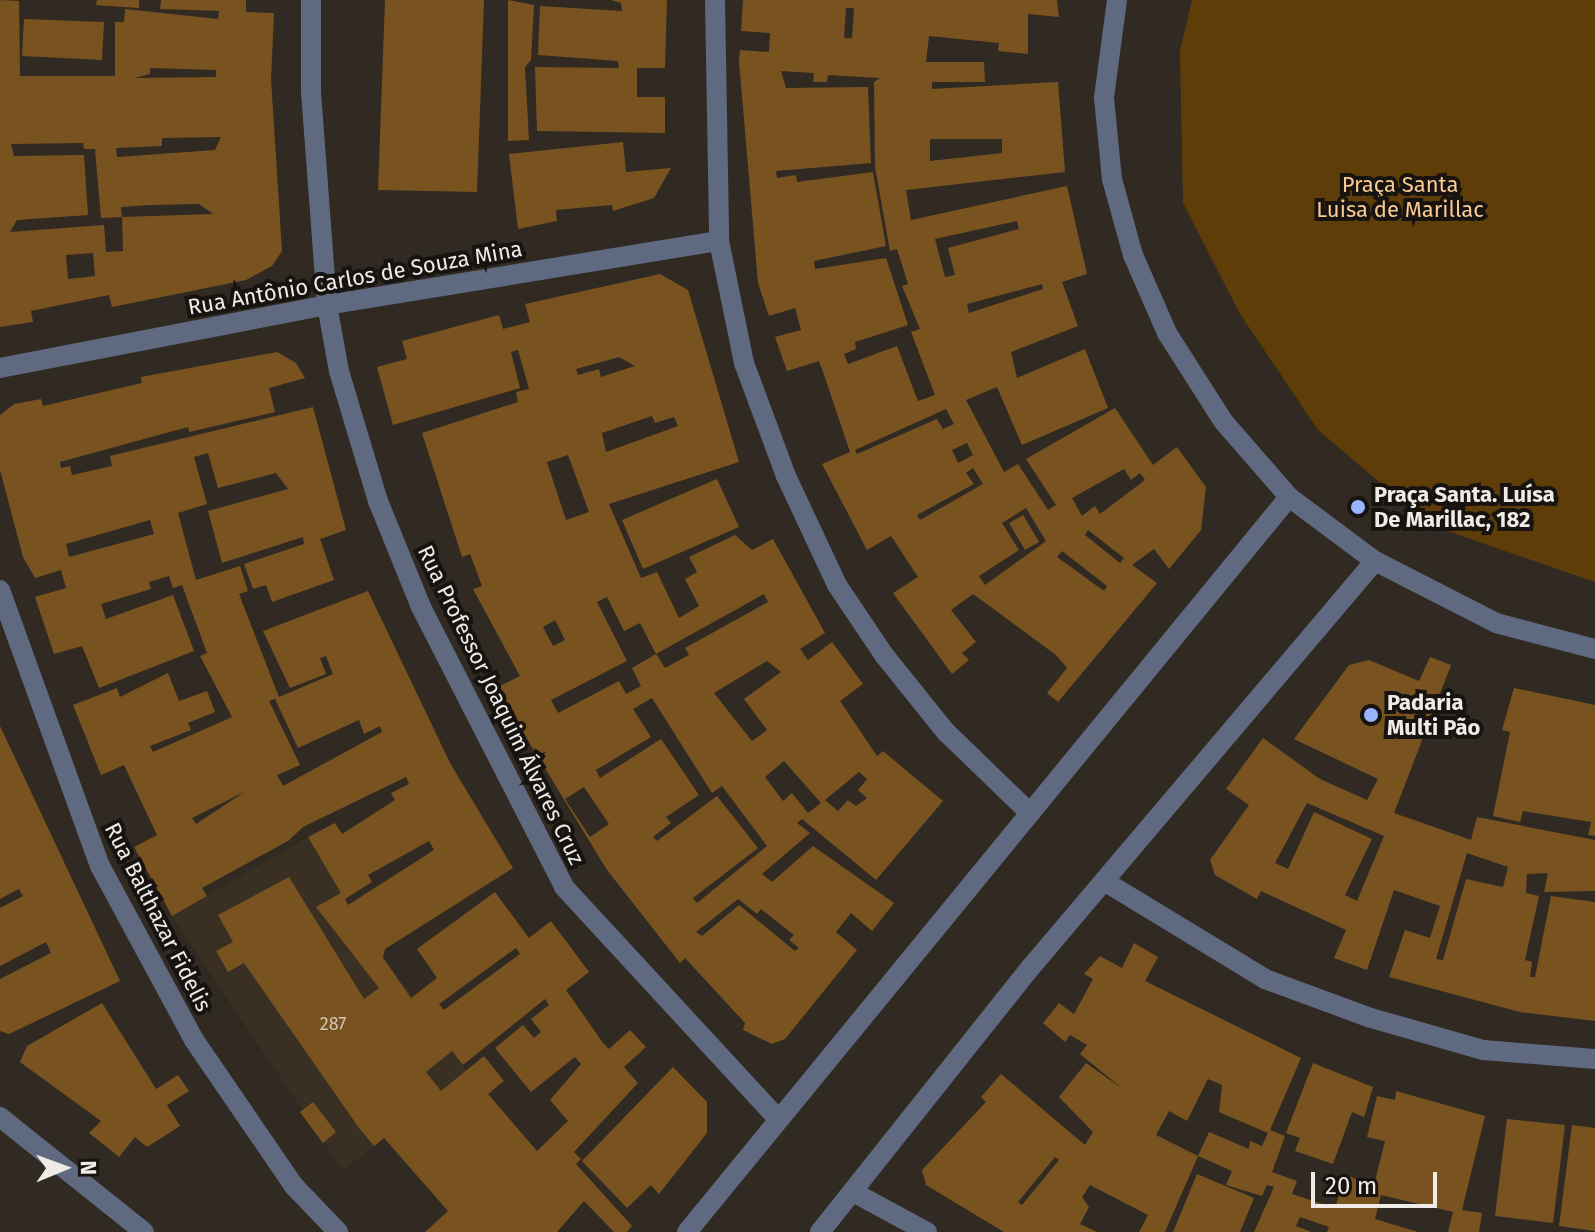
<!DOCTYPE html>
<meta charset="utf-8">
<style>
body{margin:0}
#map{position:relative;width:1595px;height:1232px;overflow:hidden;background:#302a23;font-family:"Fira Sans",sans-serif}
div>[style]{position:absolute}
[style*='--x']{left:calc(var(--x)*1px);top:calc(var(--y)*1px);width:calc(var(--w)*1px);rotate:calc(var(--a)*1deg)}
.built>*{inset:0;background:#392f22}
.green>*{inset:0;background:#5f3d09}
.building>*{inset:0;background:#79531f}
.street>*{height:20px;margin:-10px;padding:0 10px;transform-origin:10px;border-radius:10px;background:#5f697f}
.dots>*{width:22px;height:22px;translate:-50% -50%;box-sizing:border-box;border:4px solid #161310;border-radius:50%}
span{translate:-50% -50%;white-space:nowrap;text-align:center;line-height:1.15;-webkit-text-stroke:8px #161310;paint-order:stroke}
.number-label{font-size:18px;color:#d2c5b4}
.number-label span{-webkit-text-stroke-width:0}
.park-label{font-size:22px;color:#f9ca91}
.street-label{font-size:22px;color:#efebe6}
.poi-label{font-size:22px;color:#efebe6;font-weight:700}
.left{translate:0 -50%;text-align:left}
.north{position:absolute;left:24px;top:1128px;width:80px;height:80px;-webkit-text-stroke:6px #161310;paint-order:stroke;rotate:89deg;font-size:22px;font-weight:700;line-height:32px;text-align:center;color:#efebe6}
.north::after{content:'';display:block;margin:auto;width:28px;height:36px;background:#efebe6;clip-path:polygon(50% 0,100% 100%,50% 72%,0 100%)}
.scale{position:absolute;left:1311px;top:1172px;width:126px;height:36px;box-sizing:border-box;border:4px solid #efebe6;border-top:0;padding-left:10px;font-size:24px;line-height:28px;white-space:nowrap;color:#efebe6;-webkit-text-stroke:6px #161310;paint-order:stroke}
</style>
<div id="map">
<div class="built">
<i style="clip-path:polygon(308px 837px,364px 930px,467px 1071px,343px 1171px,172px 916px)"></i>
</div>
<div class="green">
<i style="clip-path:polygon(1192px 0,1595px 0,1595px 582px,1430px 525px,1318px 430px,1240px 314px,1183px 203px,1180px 51px)"></i>
</div>
<div class="building">
<i style="clip-path:polygon(evenodd,0 0,19px 1px,20px 76px,115px 76px,115px 22px,124px 22px,125px 9px,218px 19px,219px 11px,160px 9px,161px 0,246px 0,246px 12px,274px 13px,271px 79px,282px 251px,272px 266px,246px 280px,112px 307px,109px 295px,31px 311px,33px 322px,0 327px,0 0,150px 68px,216px 70px,216px 77px,134px 78px,150px 74px,150px 68px,0 0,221px 137px,215px 150px,117px 157px,116px 148px,162px 146px,162px 138px,221px 137px,0 0,83px 143px,84px 149px,95px 149px,101px 218px,122px 217px,121px 207px,151px 205px,199px 204px,213px 214px,122px 217px,123px 251px,106px 252px,104px 225px,10px 232px,17px 220px,88px 215px,84px 155px,14px 156px,11px 144px,83px 143px,0 0,93px 253px,95px 276px,68px 279px,66px 255px,93px 253px)"></i>
<i style="clip-path:polygon(97px 0,139px 0,139px 8px,96px 5px)"></i>
<i style="clip-path:polygon(385px 0,484px 0,477px 192px,378px 190px)"></i>
<i style="clip-path:polygon(508px 0,534px 5px,531px 60px,525px 67px,529px 140px,508px 141px)"></i>
<i style="clip-path:polygon(611px 0,667px 0,665px 68px,637px 68px,637px 97px,665px 97px,665px 133px,537px 131px,535px 67px,619px 68px,618px 61px,538px 55px,540px 6px,622px 11px,621px 3px)"></i>
<i style="clip-path:polygon(evenodd,743px 0,1057px 0,1059px 17px,1028px 14px,1028px 54px,998px 51px,999px 43px,929px 36px,926px 62px,984px 62px,985px 82px,932px 82px,932px 89px,1058px 82px,1065px 172px,906px 190px,911px 220px,1067px 186px,1087px 274px,1062px 282px,1078px 326px,1011px 352px,1017px 378px,1085px 349px,1108px 408px,1022px 445px,997px 387px,966px 400px,1004px 472px,1018px 464px,1048px 510px,1056px 505px,1026px 459px,1115px 408px,1153px 465px,1177px 447px,1206px 487px,1201px 530px,1169px 569px,1154px 549px,1132px 565px,1157px 583px,1058px 702px,1047px 693px,1067px 668px,1056px 655px,973px 594px,951px 610px,976px 642px,962px 653px,969px 660px,952px 674px,893px 593px,918px 577px,891px 536px,867px 550px,822px 464px,850px 452px,824px 375px,819px 361px,787px 371px,775px 337px,801px 330px,795px 308px,769px 316px,758px 283px,739px 61px,740px 50px,769px 52px,770px 33px,741px 31px,743px 0,846px 8px,854px 8px,852px 38px,844px 38px,846px 8px,743px 0,781px 71px,814px 73px,813px 82px,827px 82px,828px 75px,880px 78px,874px 82px,875px 167px,890px 251px,897px 249px,908px 284px,902px 286px,920px 329px,911px 332px,935px 395px,918px 401px,897px 346px,848px 364px,844px 354px,856px 349px,855px 342px,908px 325px,886px 258px,815px 269px,814px 261px,886px 246px,873px 172px,797px 182px,796px 175px,777px 178px,776px 171px,871px 163px,868px 87px,786px 88px,781px 71px,743px 0,930px 139px,1002px 139px,1002px 153px,930px 161px,930px 139px,743px 0,1017px 221px,1019px 229px,948px 248px,955px 275px,945px 277px,935px 239px,1017px 221px,743px 0,1042px 284px,1043px 289px,969px 313px,967px 304px,1042px 284px,743px 0,946px 409px,954px 424px,943px 429px,937px 419px,857px 454px,855px 450px,946px 409px,743px 0,967px 443px,973px 455px,958px 463px,952px 450px,967px 443px,743px 0,973px 468px,983px 484px,920px 520px,917px 515px,974px 484px,966px 473px,973px 468px,743px 0,1124px 469px,1131px 480px,1140px 473px,1145px 480px,1100px 514px,1095px 506px,1082px 516px,1072px 498px,1124px 469px,743px 0,1026px 508px,1046px 541px,985px 585px,979px 576px,1019px 550px,1002px 523px,1026px 508px,743px 0,1088px 530px,1124px 558px,1120px 563px,1085px 535px,1088px 530px,743px 0,1062px 551px,1107px 586px,1104px 591px,1057px 557px,1062px 551px)"></i>
<i style="clip-path:polygon(24px 19px,104px 22px,102px 60px,22px 56px)"></i>
<i style="clip-path:polygon(623px 142px,626px 172px,671px 168px,654px 198px,613px 211px,612px 205px,556px 210px,557px 221px,518px 229px,509px 154px)"></i>
<i style="clip-path:polygon(evenodd,660px 274px,688px 290px,739px 462px,609px 504px,641px 578px,657px 572px,679px 618px,699px 606px,685px 579px,697px 572px,689px 557px,735px 535px,752px 550px,773px 539px,825px 633px,800px 649px,808px 660px,832px 642px,863px 684px,840px 701px,877px 756px,883px 751px,943px 801px,876px 880px,802px 819px,797px 823px,810px 833px,762px 874px,772px 882px,813px 846px,894px 903px,872px 931px,851px 913px,836px 932px,857px 950px,785px 1039px,772px 1044px,743px 1030px,745px 1023px,685px 958px,680px 963px,607px 870px,496px 688px,520px 676px,473px 589px,482px 586px,470px 554px,462px 557px,422px 433px,518px 402px,516px 392px,529px 389px,518px 350px,511px 352px,520px 388px,393px 425px,377px 367px,407px 359px,402px 341px,499px 315px,503px 329px,530px 322px,525px 304px,660px 274px,619px 357px,635px 366px,601px 377px,599px 369px,578px 375px,576px 369px,619px 357px,660px 274px,652px 416px,655px 423px,674px 417px,678px 426px,606px 452px,602px 433px,652px 416px,660px 274px,568px 455px,589px 512px,566px 520px,547px 462px,568px 455px,660px 274px,764px 594px,768px 602px,685px 648px,689px 655px,665px 668px,656px 654px,764px 594px,660px 274px,607px 597px,624px 631px,640px 623px,656px 654px,632px 668px,641px 686px,626px 694px,619px 681px,558px 713px,551px 700px,627px 661px,597px 602px,607px 597px,660px 274px,555px 620px,565px 640px,553px 646px,543px 627px,555px 620px,660px 274px,767px 661px,781px 672px,744px 699px,767px 730px,752px 741px,714px 693px,767px 661px,660px 274px,652px 698px,712px 793px,722px 786px,767px 846px,697px 903px,693px 898px,758px 848px,717px 796px,657px 841px,653px 837px,671px 823px,666px 817px,699px 795px,661px 739px,600px 778px,596px 770px,651px 737px,633px 709px,652px 698px,660px 274px,784px 761px,821px 803px,808px 813px,792px 793px,783px 801px,765px 777px,784px 761px,660px 274px,859px 772px,867px 779px,858px 790px,867px 798px,856px 806px,848px 800px,838px 811px,825px 800px,859px 772px,660px 274px,584px 787px,609px 824px,590px 837px,565px 799px,584px 787px,660px 274px,738px 899px,757px 914px,761px 909px,794px 935px,789px 940px,799px 948px,795px 951px,739px 905px,702px 936px,696px 932px,738px 899px)"></i>
<i style="clip-path:polygon(evenodd,277px 352px,296px 363px,305px 378px,269px 388px,275px 412px,189px 432px,188px 427px,60px 462px,61px 468px,70px 466px,72px 475px,112px 466px,110px 456px,313px 407px,346px 530px,320px 539px,334px 580px,272px 602px,266px 585px,253px 589px,244px 564px,304px 544px,303px 537px,222px 563px,208px 511px,288px 489px,276px 473px,218px 488px,208px 453px,194px 457px,207px 504px,178px 513px,196px 580px,240px 566px,248px 591px,239px 594px,279px 697px,333px 674px,326px 656px,320px 658px,326px 674px,290px 688px,263px 631px,368px 591px,450px 763px,513px 868px,385px 949px,383px 958px,411px 998px,437px 978px,417px 949px,495px 892px,529px 938px,551px 921px,589px 972px,566px 990px,603px 1043px,609px 1049px,630px 1030px,646px 1047px,624px 1067px,638px 1083px,574px 1152px,581px 1159px,576px 1164px,632px 1226px,627px 1232px,614px 1232px,584px 1201px,557px 1232px,425px 1232px,448px 1211px,384px 1138px,374px 1146px,359px 1128px,244px 963px,228px 972px,216px 951px,233px 942px,218px 915px,289px 877px,364px 999px,379px 988px,316px 907px,341px 893px,308px 837px,335px 823px,342px 834px,395px 800px,391px 793px,409px 784px,406px 777px,303px 827px,288px 841px,202px 888px,207px 896px,172px 916px,134px 847px,157px 835px,124px 765px,101px 775px,73px 705px,117px 688px,120px 697px,168px 673px,179px 701px,207px 691px,215px 712px,188px 723px,191px 730px,150px 746px,153px 752px,232px 717px,200px 656px,207px 653px,182px 585px,173px 588px,169px 576px,149px 582px,151px 589px,101px 604px,106px 619px,173px 595px,194px 651px,99px 688px,82px 646px,54px 654px,35px 597px,66px 588px,61px 570px,35px 578px,23px 557px,0 470px,0 415px,14px 404px,41px 399px,43px 406px,142px 383px,141px 377px,277px 352px,150px 520px,154px 534px,69px 557px,66px 544px,150px 520px,277px 352px,275px 699px,298px 748px,359px 720px,364px 734px,380px 726px,382px 732px,283px 786px,277px 775px,300px 765px,269px 701px,275px 699px,277px 352px,246px 791px,196px 824px,192px 818px,246px 791px,277px 352px,429px 841px,434px 850px,348px 905px,345px 899px,372px 882px,368px 875px,429px 841px,277px 352px,516px 948px,520px 954px,444px 1010px,439px 1004px,516px 948px,277px 352px,545px 999px,549px 1005px,531px 1019px,541px 1032px,534px 1038px,523px 1025px,495px 1048px,531px 1092px,575px 1057px,581px 1064px,550px 1100px,568px 1121px,537px 1151px,488px 1094px,504px 1081px,484px 1056px,441px 1091px,426px 1072px,452px 1051px,463px 1065px,545px 999px)"></i>
<i style="clip-path:polygon(717px 479px,739px 527px,643px 569px,622px 520px)"></i>
<i style="clip-path:polygon(1023px 515px,1039px 542px,1025px 550px,1009px 523px)"></i>
<i style="clip-path:polygon(evenodd,1430px 657px,1451px 665px,1394px 813px,1471px 840px,1477px 817px,1595px 840px,1595px 891px,1544px 892px,1548px 873px,1527px 874px,1526px 893px,1539px 896px,1525px 960px,1532px 962px,1530px 977px,1535px 977px,1551px 896px,1595px 902px,1595px 1021px,1520px 1012px,1389px 977px,1405px 930px,1430px 938px,1440px 906px,1394px 890px,1367px 970px,1334px 958px,1346px 930px,1261px 891px,1257px 899px,1215px 875px,1210px 860px,1249px 805px,1226px 789px,1263px 738px,1320px 779px,1367px 800px,1378px 779px,1294px 739px,1349px 665px,1369px 660px,1419px 681px,1430px 657px,1307px 803px,1384px 836px,1357px 901px,1345px 895px,1372px 839px,1314px 812px,1288px 869px,1275px 863px,1307px 803px,1430px 657px,1467px 853px,1508px 867px,1503px 887px,1466px 879px,1443px 960px,1436px 959px,1467px 853px)"></i>
<i style="clip-path:polygon(1514px 688px,1595px 705px,1595px 836px,1588px 835px,1591px 822px,1523px 811px,1520px 822px,1493px 816px,1510px 732px,1502px 730px)"></i>
<i style="clip-path:polygon(0 726px,120px 981px,9px 1034px,0 1031px,0 979px,51px 953px,46px 942px,0 966px,0 908px,23px 896px,19px 889px,0 899px)"></i>
<i style="clip-path:polygon(evenodd,1134px 943px,1158px 957px,1145px 981px,1301px 1058px,1270px 1130px,1285px 1136px,1272px 1172px,1297px 1181px,1292px 1194px,1335px 1208px,1345px 1175px,1371px 1184px,1372px 1193px,1385px 1141px,1367px 1137px,1377px 1096px,1395px 1100px,1396px 1091px,1485px 1116px,1462px 1210px,1482px 1213px,1479px 1232px,1448px 1232px,1453px 1212px,1381px 1195px,1375px 1219px,1418px 1232px,1327px 1232px,1329px 1227px,1300px 1217px,1296px 1226px,1311px 1232px,1254px 1232px,1274px 1187px,1267px 1185px,1262px 1196px,1226px 1185px,1232px 1171px,1198px 1156px,1209px 1132px,1249px 1149px,1250px 1141px,1262px 1146px,1268px 1133px,1219px 1112px,1222px 1085px,1208px 1079px,1187px 1121px,1169px 1111px,1156px 1135px,1198px 1156px,1165px 1232px,1139px 1232px,1148px 1215px,1090px 1185px,1082px 1197px,1089px 1207px,1080px 1224px,1097px 1232px,1004px 1232px,926px 1185px,922px 1170px,986px 1102px,981px 1097px,1001px 1074px,1085px 1145px,1093px 1132px,1059px 1097px,1086px 1063px,1123px 1089px,1080px 1054px,1087px 1045px,1070px 1035px,1065px 1042px,1043px 1023px,1059px 1003px,1074px 1014px,1093px 979px,1084px 974px,1100px 956px,1122px 968px,1134px 943px,1055px 1157px,1059px 1160px,1022px 1205px,1018px 1202px,1055px 1157px)"></i>
<i style="clip-path:polygon(102px 1003px,156px 1089px,178px 1075px,189px 1091px,167px 1105px,180px 1126px,147px 1147px,135px 1137px,119px 1157px,89px 1133px,101px 1121px,20px 1062px,27px 1046px)"></i>
<i style="clip-path:polygon(1313px 1063px,1373px 1087px,1364px 1117px,1352px 1112px,1333px 1164px,1295px 1151px,1300px 1138px,1286px 1133px)"></i>
<i style="clip-path:polygon(673px 1067px,707px 1102px,707px 1133px,659px 1194px,651px 1185px,627px 1208px,582px 1161px)"></i>
<i style="clip-path:polygon(313px 1102px,336px 1132px,323px 1143px,300px 1112px)"></i>
<i style="clip-path:polygon(1507px 1119px,1565px 1125px,1553px 1223px,1495px 1216px)"></i>
<i style="clip-path:polygon(1572px 1125px,1595px 1128px,1595px 1231px,1559px 1226px)"></i>
<i style="clip-path:polygon(1197px 1174px,1254px 1198px,1240px 1232px,1173px 1232px)"></i>
</div>
<div class="street">
<i style="--x:311;--y:0;--w:92;--a:90"></i>
<i style="--x:311;--y:92;--w:214;--a:85.7"></i>
<i style="--x:327;--y:305;--w:67;--a:79.7"></i>
<i style="--x:339;--y:371;--w:136;--a:73.3"></i>
<i style="--x:378;--y:501;--w:114;--a:67.9"></i>
<i style="--x:421;--y:607;--w:314;--a:62.9"></i>
<i style="--x:564;--y:887;--w:316;--a:47.3"></i>
<i style="--x:715;--y:0;--w:241;--a:89"></i>
<i style="--x:719;--y:241;--w:125;--a:78.4"></i>
<i style="--x:744;--y:363;--w:121;--a:69.6"></i>
<i style="--x:786;--y:476;--w:120;--a:64.9"></i>
<i style="--x:837;--y:585;--w:84;--a:56.1"></i>
<i style="--x:884;--y:655;--w:99;--a:51.2"></i>
<i style="--x:946;--y:732;--w:117;--a:44"></i>
<i style="--x:1117;--y:0;--w:99;--a:97.6"></i>
<i style="--x:1104;--y:98;--w:81;--a:84.4"></i>
<i style="--x:1112;--y:179;--w:79;--a:74.6"></i>
<i style="--x:1133;--y:255;--w:85;--a:66.4"></i>
<i style="--x:1167;--y:333;--w:104;--a:57.5"></i>
<i style="--x:1223;--y:421;--w:101;--a:49"></i>
<i style="--x:1289;--y:497;--w:107;--a:36.7"></i>
<i style="--x:1375;--y:561;--w:136;--a:27.1"></i>
<i style="--x:1496;--y:623;--w:102;--a:14.7"></i>
<i style="--x:0;--y:368;--w:333;--a:-10.9"></i>
<i style="--x:327;--y:305;--w:397;--a:-9.3"></i>
<i style="--x:0;--y:590;--w:294;--a:70.1"></i>
<i style="--x:100;--y:866;--w:198;--a:61.6"></i>
<i style="--x:194;--y:1040;--w:177;--a:55.6"></i>
<i style="--x:294;--y:1186;--w:64;--a:46.3"></i>
<i style="--x:1104;--y:881;--w:188;--a:31.3"></i>
<i style="--x:1265;--y:979;--w:113;--a:20.2"></i>
<i style="--x:1371;--y:1018;--w:116;--a:15.9"></i>
<i style="--x:1483;--y:1050;--w:112;--a:4.6"></i>
<i style="--x:0;--y:1117;--w:184;--a:38.6"></i>
<i style="--x:853;--y:1192;--w:84;--a:28.4"></i>
<i style="--x:687;--y:1232;--w:950;--a:-50.68"></i>
<i style="--x:820;--y:1232;--w:339;--a:-51.5"></i>
<i style="--x:1031;--y:967;--w:532;--a:-49.73"></i>
</div>
<div class="dots">
<i style="left:1358px;top:507px;background:#99b5fd"></i>
<i style="left:1371px;top:715px;background:#99b5fd"></i>
</div>
<div class="number-label">
<span style="left:333px;top:1024px">287</span>
</div>
<div class="park-label">
<span style="left:1400px;top:197px">Praça Santa<br>Luisa de Marillac</span>
</div>
<div class="street-label">
<span style="left:355px;top:278px;rotate:-10deg">Rua Antônio Carlos de Souza Mina</span>
<span style="left:501px;top:705px;rotate:64deg">Rua Professor Joaquim Álvares Cruz</span>
<span style="left:158px;top:917px;rotate:63deg">Rua Balthazar Fidelis</span>
</div>
<div class="poi-label">
<span class="left" style="left:1374px;top:507px">Praça Santa. Luísa<br>De Marillac, 182</span>
<span class="left" style="left:1387px;top:715px">Padaria<br>Multi Pão</span>
</div>
<div class="north">N</div>
<div class="scale">20 m</div>
</div>
